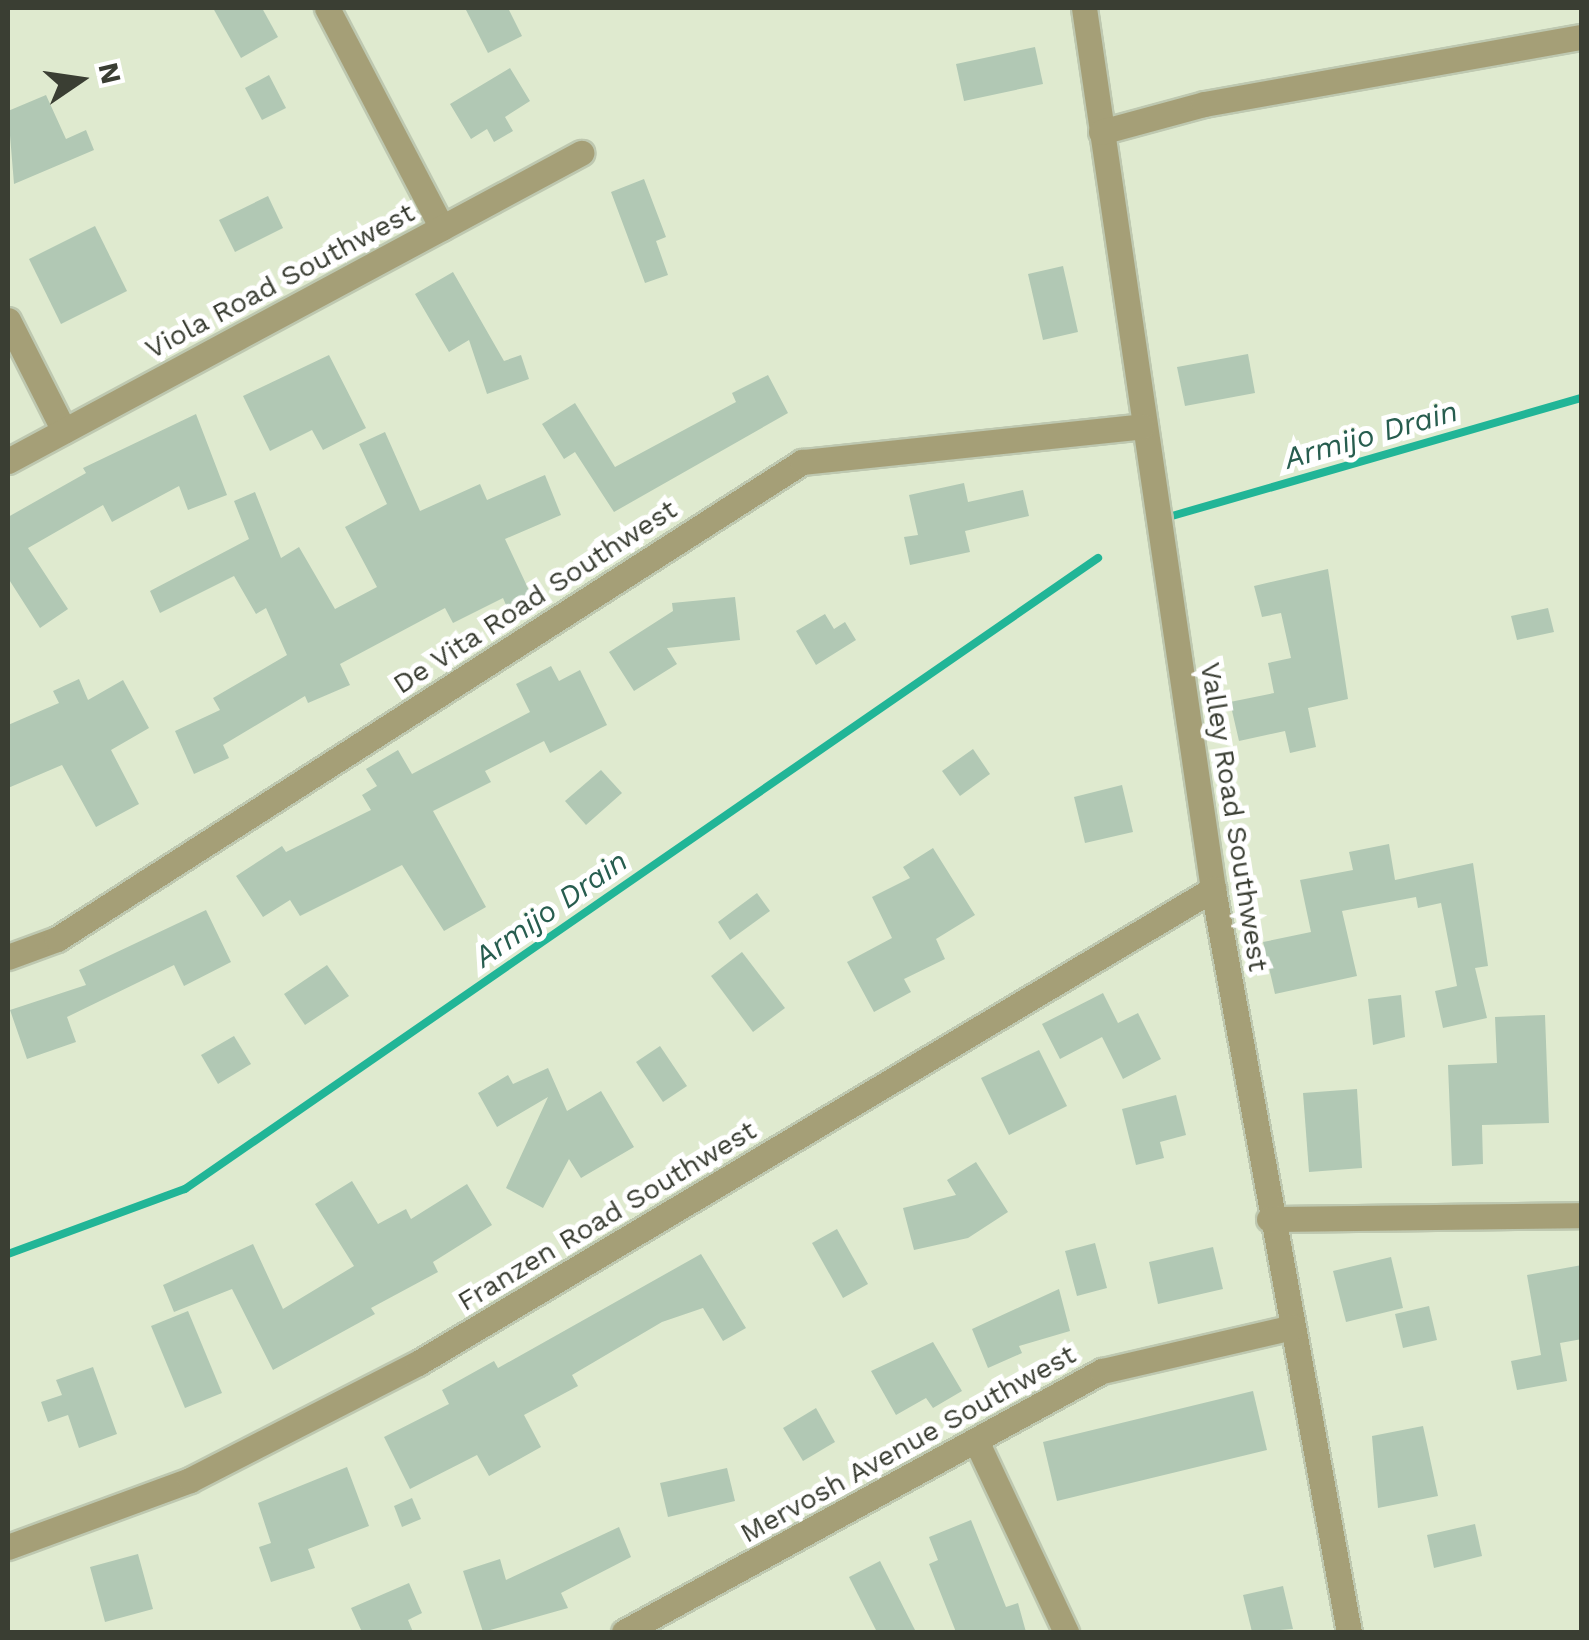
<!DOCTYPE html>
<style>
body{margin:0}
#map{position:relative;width:1589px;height:1640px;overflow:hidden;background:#dfeacf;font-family:"Work Sans",sans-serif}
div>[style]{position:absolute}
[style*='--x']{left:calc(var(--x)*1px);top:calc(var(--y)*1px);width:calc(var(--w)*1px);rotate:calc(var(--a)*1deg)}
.stream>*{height:8px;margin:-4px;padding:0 4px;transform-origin:4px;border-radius:4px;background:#21b597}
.building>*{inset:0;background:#b1c8b4}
.roads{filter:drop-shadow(2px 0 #bec8b0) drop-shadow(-2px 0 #bec8b0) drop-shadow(0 2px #bec8b0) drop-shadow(0 -2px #bec8b0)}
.minor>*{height:25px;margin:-12.5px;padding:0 12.5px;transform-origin:12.5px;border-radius:12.5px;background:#a59f77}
span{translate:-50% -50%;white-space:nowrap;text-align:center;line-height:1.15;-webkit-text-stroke:10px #fff;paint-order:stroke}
.street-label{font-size:28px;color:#3a3e33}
.water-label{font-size:30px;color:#275d4f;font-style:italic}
.frame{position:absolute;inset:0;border:10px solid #3a3e33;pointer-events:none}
.north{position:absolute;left:30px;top:30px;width:100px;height:100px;-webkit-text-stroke:8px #fff;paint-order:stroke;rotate:77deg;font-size:28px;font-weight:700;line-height:40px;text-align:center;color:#3a3e33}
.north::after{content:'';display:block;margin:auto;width:35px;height:45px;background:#3a3e33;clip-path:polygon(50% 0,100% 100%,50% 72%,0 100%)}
</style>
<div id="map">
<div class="stream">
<i style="--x:1172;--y:516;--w:427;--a:-16.1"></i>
<i style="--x:8;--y:1254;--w:189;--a:-20.2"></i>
<i style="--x:185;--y:1189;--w:1110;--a:-34.65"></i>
</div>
<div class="building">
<i style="clip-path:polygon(213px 8px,262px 8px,278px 37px,241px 58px)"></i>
<i style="clip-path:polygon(465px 8px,508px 8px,522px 36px,488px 53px)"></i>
<i style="clip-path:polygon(1035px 47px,1043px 84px,964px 101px,956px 64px)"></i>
<i style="clip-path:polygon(510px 68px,530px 101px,505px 117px,513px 131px,494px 142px,487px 129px,471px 139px,450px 104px)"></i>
<i style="clip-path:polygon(269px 75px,286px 108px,262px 120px,245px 88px)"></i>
<i style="clip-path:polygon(46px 95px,66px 139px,86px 130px,94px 150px,14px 184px,8px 111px)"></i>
<i style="clip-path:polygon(644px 179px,666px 237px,656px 241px,668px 275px,645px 283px,611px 192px)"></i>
<i style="clip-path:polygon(268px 196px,283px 228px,235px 252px,219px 220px)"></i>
<i style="clip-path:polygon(95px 226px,127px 291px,61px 324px,29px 259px)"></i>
<i style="clip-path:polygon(1063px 266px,1078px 332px,1043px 340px,1028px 274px)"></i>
<i style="clip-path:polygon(453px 272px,504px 361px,521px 355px,529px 379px,487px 394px,469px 340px,449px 352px,415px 294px)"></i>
<i style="clip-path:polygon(1248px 354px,1255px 393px,1185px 406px,1177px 367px)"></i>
<i style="clip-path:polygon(329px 355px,366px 428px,323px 450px,312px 430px,270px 451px,243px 396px)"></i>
<i style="clip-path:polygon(768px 375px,788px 413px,614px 512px,575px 452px,564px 459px,542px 424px,575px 403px,615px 467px,736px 402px,732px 393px)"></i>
<i style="clip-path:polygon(196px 414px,227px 495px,188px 510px,179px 486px,112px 522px,103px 505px,28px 548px,68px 609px,40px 628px,8px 578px,8px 517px,86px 473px,83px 468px)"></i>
<i style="clip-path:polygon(385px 432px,420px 511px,480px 484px,487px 500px,545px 475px,561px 515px,505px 539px,534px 601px,509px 612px,503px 598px,453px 623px,445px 608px,340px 664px,350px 685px,308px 703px,305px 696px,223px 745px,229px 758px,194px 774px,175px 731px,220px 710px,213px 698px,287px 655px,266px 608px,256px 614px,234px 576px,160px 613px,150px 591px,249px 539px,234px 501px,255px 492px,281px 558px,299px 547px,335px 609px,377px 587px,345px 527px,387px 504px,359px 444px)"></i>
<i style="clip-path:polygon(964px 483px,968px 502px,1023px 490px,1029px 516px,965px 531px,970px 552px,910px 565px,904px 537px,918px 535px,909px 495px)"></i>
<i style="clip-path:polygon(1328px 569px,1348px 699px,1308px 708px,1316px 747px,1290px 753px,1285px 731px,1239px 741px,1230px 702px,1274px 693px,1268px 663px,1291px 658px,1281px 613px,1262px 617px,1254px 586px)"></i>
<i style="clip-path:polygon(735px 597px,740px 640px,667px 648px,677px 664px,634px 691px,609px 652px,673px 611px,672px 603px)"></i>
<i style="clip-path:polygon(1548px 608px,1554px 632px,1517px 640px,1511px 616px)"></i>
<i style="clip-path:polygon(825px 614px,834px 629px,845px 622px,856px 640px,816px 665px,796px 631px)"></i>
<i style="clip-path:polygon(551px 666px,559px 681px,580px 670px,607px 725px,550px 753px,544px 741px,485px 771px,491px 782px,433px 811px,486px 907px,444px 931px,402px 865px,300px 916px,290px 900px,263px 917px,236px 876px,282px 846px,286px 852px,371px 810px,362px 795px,377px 786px,366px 769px,398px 750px,412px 774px,530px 712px,516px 684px)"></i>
<i style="clip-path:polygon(79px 679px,88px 700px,123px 680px,149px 728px,111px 750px,139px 804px,96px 827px,62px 765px,8px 788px,8px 725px,59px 703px,53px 691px)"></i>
<i style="clip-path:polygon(973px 749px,990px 774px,960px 796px,942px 771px)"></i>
<i style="clip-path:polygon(601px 770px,622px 793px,586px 825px,565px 801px)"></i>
<i style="clip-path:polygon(1122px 785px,1133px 832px,1085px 843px,1074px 797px)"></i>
<i style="clip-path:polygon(1389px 844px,1395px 880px,1473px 863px,1488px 966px,1475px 968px,1487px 1018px,1443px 1028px,1435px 991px,1457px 986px,1441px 903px,1418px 908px,1416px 897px,1342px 911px,1357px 976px,1275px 994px,1263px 942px,1311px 932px,1300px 880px,1353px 870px,1349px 852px)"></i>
<i style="clip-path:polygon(933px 848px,975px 915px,936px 939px,945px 959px,904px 979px,911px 992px,874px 1012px,847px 962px,892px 938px,872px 897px,910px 878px,903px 867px)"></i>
<i style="clip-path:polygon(757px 893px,770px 911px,730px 940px,718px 922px)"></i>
<i style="clip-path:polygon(206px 910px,231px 962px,184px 986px,174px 965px,67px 1017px,76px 1042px,27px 1059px,10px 1010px,86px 985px,79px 970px)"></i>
<i style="clip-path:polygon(742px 952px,785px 1008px,753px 1032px,711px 976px)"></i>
<i style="clip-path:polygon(327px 965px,349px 996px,305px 1025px,284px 994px)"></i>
<i style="clip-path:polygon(1103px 993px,1118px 1023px,1138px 1013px,1161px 1059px,1123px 1079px,1102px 1037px,1060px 1059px,1042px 1024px)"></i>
<i style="clip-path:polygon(1401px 995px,1405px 1037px,1373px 1045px,1368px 999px)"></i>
<i style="clip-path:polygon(1545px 1015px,1549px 1123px,1482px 1125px,1483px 1164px,1452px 1166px,1448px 1065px,1497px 1063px,1495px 1017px)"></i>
<i style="clip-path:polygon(234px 1036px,251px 1064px,218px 1084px,201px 1055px)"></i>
<i style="clip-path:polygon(660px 1046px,687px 1086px,663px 1102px,636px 1062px)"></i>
<i style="clip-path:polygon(1039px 1050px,1067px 1106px,1009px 1135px,981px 1078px)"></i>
<i style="clip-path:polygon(548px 1068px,567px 1111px,601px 1091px,634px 1147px,581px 1178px,569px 1159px,543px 1208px,506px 1188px,548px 1097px,497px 1127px,478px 1093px,508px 1075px,513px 1084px)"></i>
<i style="clip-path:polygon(1357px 1089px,1362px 1168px,1309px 1172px,1303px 1093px)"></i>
<i style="clip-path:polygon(1176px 1095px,1186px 1135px,1160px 1142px,1164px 1158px,1136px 1165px,1122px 1109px)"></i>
<i style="clip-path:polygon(976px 1162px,1008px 1212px,968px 1238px,914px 1250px,903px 1208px,956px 1195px,947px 1180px)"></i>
<i style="clip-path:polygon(352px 1181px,378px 1224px,406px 1209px,411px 1219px,467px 1184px,492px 1225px,433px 1262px,438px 1272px,371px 1308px,375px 1314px,273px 1370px,232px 1289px,174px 1312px,163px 1285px,253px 1244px,283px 1309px,354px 1266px,315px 1204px)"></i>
<i style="clip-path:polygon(837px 1229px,868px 1284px,843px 1298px,812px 1243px)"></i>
<i style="clip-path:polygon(1095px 1243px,1107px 1288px,1077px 1296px,1065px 1251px)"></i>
<i style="clip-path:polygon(1213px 1247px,1223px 1289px,1158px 1304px,1149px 1262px)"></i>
<i style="clip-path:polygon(701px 1254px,746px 1328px,723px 1341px,703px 1308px,662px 1322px,572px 1375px,578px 1386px,524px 1415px,541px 1447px,489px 1476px,477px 1455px,410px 1489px,384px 1437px,449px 1404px,442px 1390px,494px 1361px,498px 1368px)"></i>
<i style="clip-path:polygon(1391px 1257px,1403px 1308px,1346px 1322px,1333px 1271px)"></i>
<i style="clip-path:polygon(1582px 1265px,1582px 1339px,1560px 1343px,1567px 1381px,1517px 1390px,1511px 1361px,1541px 1355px,1527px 1275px)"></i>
<i style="clip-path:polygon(1059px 1289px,1070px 1331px,1019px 1346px,1022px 1353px,988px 1368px,972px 1329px)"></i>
<i style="clip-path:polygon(1429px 1306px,1437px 1340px,1403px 1348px,1395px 1314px)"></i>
<i style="clip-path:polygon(188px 1311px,222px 1393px,185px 1408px,151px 1326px)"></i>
<i style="clip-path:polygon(933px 1342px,962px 1391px,933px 1408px,926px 1398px,896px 1415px,871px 1371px)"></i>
<i style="clip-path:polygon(93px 1367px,117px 1434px,79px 1448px,68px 1415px,48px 1422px,41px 1402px,62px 1395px,56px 1380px)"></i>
<i style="clip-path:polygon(1253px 1391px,1267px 1450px,1057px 1501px,1043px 1442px)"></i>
<i style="clip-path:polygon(816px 1408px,835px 1442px,803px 1461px,783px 1428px)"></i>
<i style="clip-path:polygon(1423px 1426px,1438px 1496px,1378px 1508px,1372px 1436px)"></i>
<i style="clip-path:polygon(347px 1467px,369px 1526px,308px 1549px,315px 1568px,271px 1582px,259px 1547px,271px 1543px,258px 1503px)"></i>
<i style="clip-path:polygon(727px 1468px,735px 1501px,668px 1517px,660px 1483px)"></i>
<i style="clip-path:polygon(412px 1498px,421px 1519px,402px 1527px,394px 1506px)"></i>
<i style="clip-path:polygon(971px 1520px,1006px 1607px,1018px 1603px,1026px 1632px,956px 1632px,929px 1564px,938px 1560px,929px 1537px)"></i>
<i style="clip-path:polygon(1475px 1524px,1482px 1556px,1434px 1568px,1427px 1535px)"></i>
<i style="clip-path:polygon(619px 1527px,631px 1557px,561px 1593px,568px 1608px,483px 1632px,463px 1571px,500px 1559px,506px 1580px)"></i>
<i style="clip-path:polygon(138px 1554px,153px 1609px,105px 1622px,90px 1567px)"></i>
<i style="clip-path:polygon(880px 1561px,916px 1632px,877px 1632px,849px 1577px)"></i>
<i style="clip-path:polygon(409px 1583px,422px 1613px,408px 1620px,413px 1632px,362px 1632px,351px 1608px)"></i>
<i style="clip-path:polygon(1283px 1586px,1293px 1629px,1252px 1632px,1243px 1595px)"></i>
</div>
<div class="roads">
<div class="minor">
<i style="--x:327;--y:8;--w:248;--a:62.4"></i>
<i style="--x:1084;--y:8;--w:890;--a:81.67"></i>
<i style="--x:1213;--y:889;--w:755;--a:79.63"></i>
<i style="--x:1101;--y:132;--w:107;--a:-15.2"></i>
<i style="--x:1204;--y:104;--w:384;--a:-10.1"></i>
<i style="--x:8;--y:320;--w:124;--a:63.2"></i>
<i style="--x:8;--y:461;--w:651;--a:-28.26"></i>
<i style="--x:8;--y:957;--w:52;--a:-20.2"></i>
<i style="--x:57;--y:939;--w:885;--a:-32.63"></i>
<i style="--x:802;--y:462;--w:342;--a:-6"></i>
<i style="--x:1269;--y:1219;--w:313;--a:-0.7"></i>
<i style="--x:978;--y:1445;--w:207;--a:64.8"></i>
<i style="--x:8;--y:1547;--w:194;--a:-20.2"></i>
<i style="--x:190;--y:1480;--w:256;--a:-27.2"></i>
<i style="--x:418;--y:1363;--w:926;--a:-30.8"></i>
<i style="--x:624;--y:1632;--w:545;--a:-28.64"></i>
<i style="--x:1102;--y:1371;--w:195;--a:-13"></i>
</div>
</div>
<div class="street-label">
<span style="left:280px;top:281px;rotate:-28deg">Viola Road Southwest</span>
<span style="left:535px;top:597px;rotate:-33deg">De Vita Road Southwest</span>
<span style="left:1234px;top:817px;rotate:81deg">Valley Road Southwest</span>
<span style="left:607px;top:1216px;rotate:-31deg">Franzen Road Southwest</span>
<span style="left:908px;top:1444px;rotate:-29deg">Mervosh Avenue Southwest</span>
</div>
<div class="water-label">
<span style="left:1371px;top:435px;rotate:-16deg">Armijo Drain</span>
<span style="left:551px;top:909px;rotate:-35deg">Armijo Drain</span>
</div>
<div class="frame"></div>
<div class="north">N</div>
</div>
